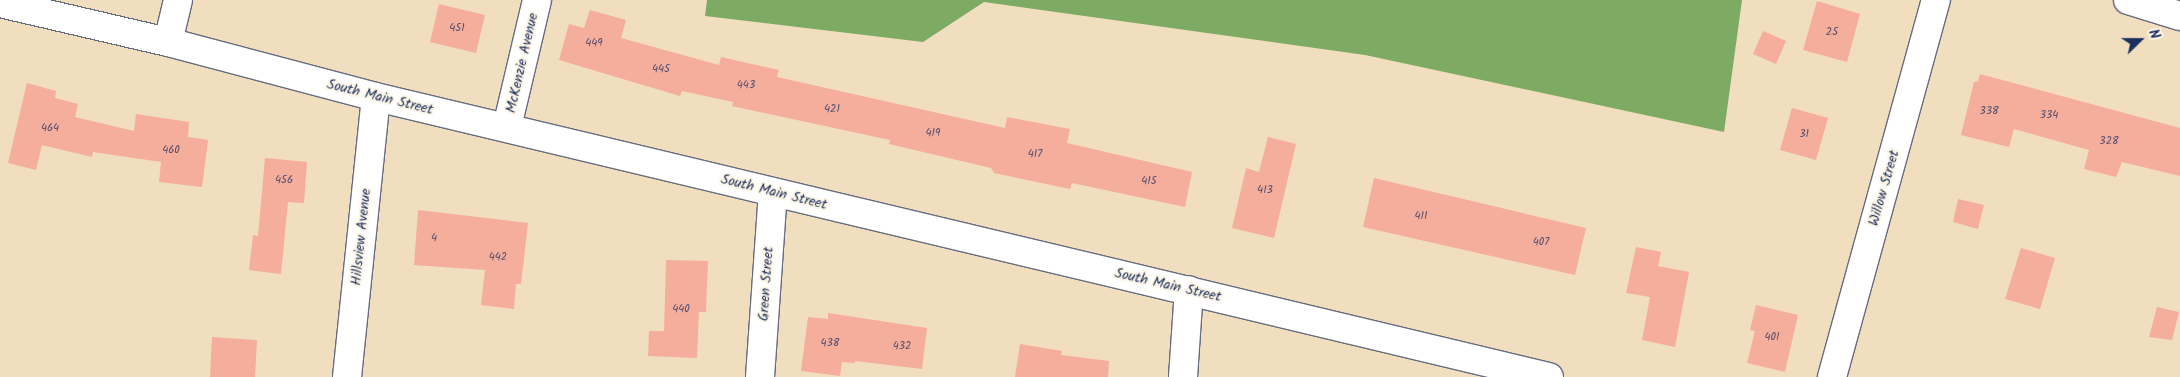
<!DOCTYPE html>
<style>
body{margin:0}
#map{position:relative;width:2180px;height:377px;overflow:hidden;background:#f1debf;font-family:Kalam,sans-serif}
div>[style]{position:absolute}
[style*='--x']{left:calc(var(--x)*1px);top:calc(var(--y)*1px);width:calc(var(--w)*1px);rotate:calc(var(--a)*1deg)}
.forest>*{inset:0;background:#7eab63}
.building>*{inset:0;background:#f5ad9c}
.roads{filter:drop-shadow(1px 0 #666c80) drop-shadow(-1px 0 #666c80) drop-shadow(0 1px #666c80) drop-shadow(0 -1px #666c80)}
.street>*{height:28px;margin:-14px;padding:0 14px;transform-origin:14px;border-radius:14px;background:#fff}
span{translate:-50% -50%;white-space:nowrap;text-align:center;line-height:1.15;-webkit-text-stroke:4px #fcf5e5;paint-order:stroke}
.number-label{font-size:11px;color:#524e6e}
.number-label span{-webkit-text-stroke-width:0}
.street-label{font-size:14px;color:#1b2f5e}
.north{position:absolute;left:2115px;top:15px;width:50px;height:50px;-webkit-text-stroke:4px #fcf5e5;paint-order:stroke;rotate:68deg;font-size:14px;font-weight:700;line-height:20px;text-align:center;color:#1b2f5e}
.north::after{content:'';display:block;margin:auto;width:18px;height:22px;background:#1b2f5e;clip-path:polygon(50% 0,100% 100%,50% 72%,0 100%)}
</style>
<div id="map">
<div class="forest">
<i style="clip-path:polygon(707px 0,1742px 0,1724px 132px,1365px 55px,984px 2px,923px 42px,705px 16px)"></i>
</div>
<div class="building">
<i style="clip-path:polygon(1817px 1px,1860px 14px,1847px 62px,1803px 50px)"></i>
<i style="clip-path:polygon(439px 4px,485px 15px,476px 53px,430px 42px)"></i>
<i style="clip-path:polygon(590px 10px,626px 20px,621px 38px,719px 65px,721px 57px,779px 70px,777px 77px,1005px 128px,1007px 117px,1070px 129px,1067px 143px,1192px 172px,1185px 207px,1072px 183px,1070px 189px,994px 173px,991px 168px,889px 144px,890px 140px,732px 106px,733px 102px,682px 91px,680px 96px,559px 60px,569px 24px,584px 28px)"></i>
<i style="clip-path:polygon(1763px 31px,1786px 41px,1776px 64px,1753px 54px)"></i>
<i style="clip-path:polygon(1980px 74px,2180px 128px,2180px 176px,2122px 162px,2116px 177px,2084px 169px,2089px 150px,2014px 129px,2009px 147px,1961px 135px,1974px 82px,1978px 81px)"></i>
<i style="clip-path:polygon(27px 83px,56px 91px,55px 98px,78px 104px,75px 117px,134px 131px,136px 114px,189px 122px,188px 137px,208px 140px,202px 187px,159px 182px,161px 162px,93px 152px,92px 157px,42px 145px,36px 170px,8px 163px)"></i>
<i style="clip-path:polygon(1792px 108px,1828px 118px,1816px 160px,1780px 150px)"></i>
<i style="clip-path:polygon(1268px 137px,1296px 144px,1274px 238px,1232px 228px,1246px 168px,1259px 172px)"></i>
<i style="clip-path:polygon(265px 158px,307px 162px,304px 203px,288px 202px,281px 274px,249px 270px,253px 235px,258px 236px)"></i>
<i style="clip-path:polygon(1374px 178px,1586px 228px,1575px 275px,1363px 227px)"></i>
<i style="clip-path:polygon(1958px 199px,1984px 205px,1978px 229px,1953px 222px)"></i>
<i style="clip-path:polygon(418px 210px,528px 223px,521px 284px,516px 284px,514px 309px,481px 305px,485px 270px,414px 265px)"></i>
<i style="clip-path:polygon(1636px 247px,1661px 252px,1658px 266px,1689px 272px,1675px 347px,1642px 340px,1650px 297px,1626px 293px)"></i>
<i style="clip-path:polygon(2021px 248px,2055px 258px,2040px 309px,2005px 299px)"></i>
<i style="clip-path:polygon(666px 260px,708px 261px,706px 312px,699px 312px,697px 358px,648px 356px,649px 331px,664px 331px)"></i>
<i style="clip-path:polygon(1756px 305px,1798px 315px,1785px 372px,1747px 363px,1755px 331px,1750px 330px)"></i>
<i style="clip-path:polygon(2157px 307px,2179px 312px,2172px 340px,2149px 337px)"></i>
<i style="clip-path:polygon(828px 313px,927px 328px,922px 369px,855px 361px,855px 363px,842px 362px,840px 376px,801px 371px,808px 317px,828px 319px)"></i>
<i style="clip-path:polygon(212px 337px,257px 340px,255px 377px,210px 377px)"></i>
<i style="clip-path:polygon(1020px 344px,1062px 351px,1061px 355px,1109px 361px,1108px 377px,1015px 377px)"></i>
</div>
<div class="roads">
<div class="street">
<i style="--x:2128;--y:0;--w:54;--a:17.1"></i>
<i style="--x:0;--y:3;--w:172;--a:13.1"></i>
<i style="--x:168;--y:42;--w:215;--a:14.8"></i>
<i style="--x:376;--y:97;--w:1206;--a:13.43"></i>
<i style="--x:168;--y:42;--w:43;--a:-76.6"></i>
<i style="--x:507;--y:127;--w:130;--a:-76.7"></i>
<i style="--x:347;--y:377;--w:281;--a:-84.1"></i>
<i style="--x:760;--y:377;--w:185;--a:-86"></i>
<i style="--x:1183;--y:377;--w:87;--a:-86.1"></i>
<i style="--x:1832;--y:377;--w:391;--a:-74.6"></i>
</div>
</div>
<div class="number-label">
<span style="left:457px;top:28px">451</span>
<span style="left:1832px;top:32px">25</span>
<span style="left:594px;top:43px">449</span>
<span style="left:661px;top:69px">445</span>
<span style="left:746px;top:85px">443</span>
<span style="left:832px;top:109px">421</span>
<span style="left:1989px;top:111px">338</span>
<span style="left:2049px;top:115px">334</span>
<span style="left:50px;top:128px">464</span>
<span style="left:933px;top:133px">419</span>
<span style="left:1804px;top:134px">31</span>
<span style="left:2109px;top:141px">328</span>
<span style="left:171px;top:150px">460</span>
<span style="left:1035px;top:154px">417</span>
<span style="left:284px;top:180px">456</span>
<span style="left:1149px;top:181px">415</span>
<span style="left:1265px;top:190px">413</span>
<span style="left:1421px;top:216px">411</span>
<span style="left:434px;top:238px">4</span>
<span style="left:1541px;top:242px">407</span>
<span style="left:498px;top:257px">442</span>
<span style="left:681px;top:309px">440</span>
<span style="left:1772px;top:337px">401</span>
<span style="left:830px;top:343px">438</span>
<span style="left:902px;top:346px">432</span>
</div>
<div class="street-label">
<span style="left:522px;top:63px;rotate:-77deg">McKenzie Avenue</span>
<span style="left:380px;top:97px;rotate:14deg">South Main Street</span>
<span style="left:1884px;top:188px;rotate:-74deg">Willow Street</span>
<span style="left:774px;top:192px;rotate:14deg">South Main Street</span>
<span style="left:361px;top:237px;rotate:-84deg">Hillsview Avenue</span>
<span style="left:766px;top:284px;rotate:-86deg">Green Street</span>
<span style="left:1168px;top:285px;rotate:13deg">South Main Street</span>
</div>
<div class="north">N</div>
</div>
